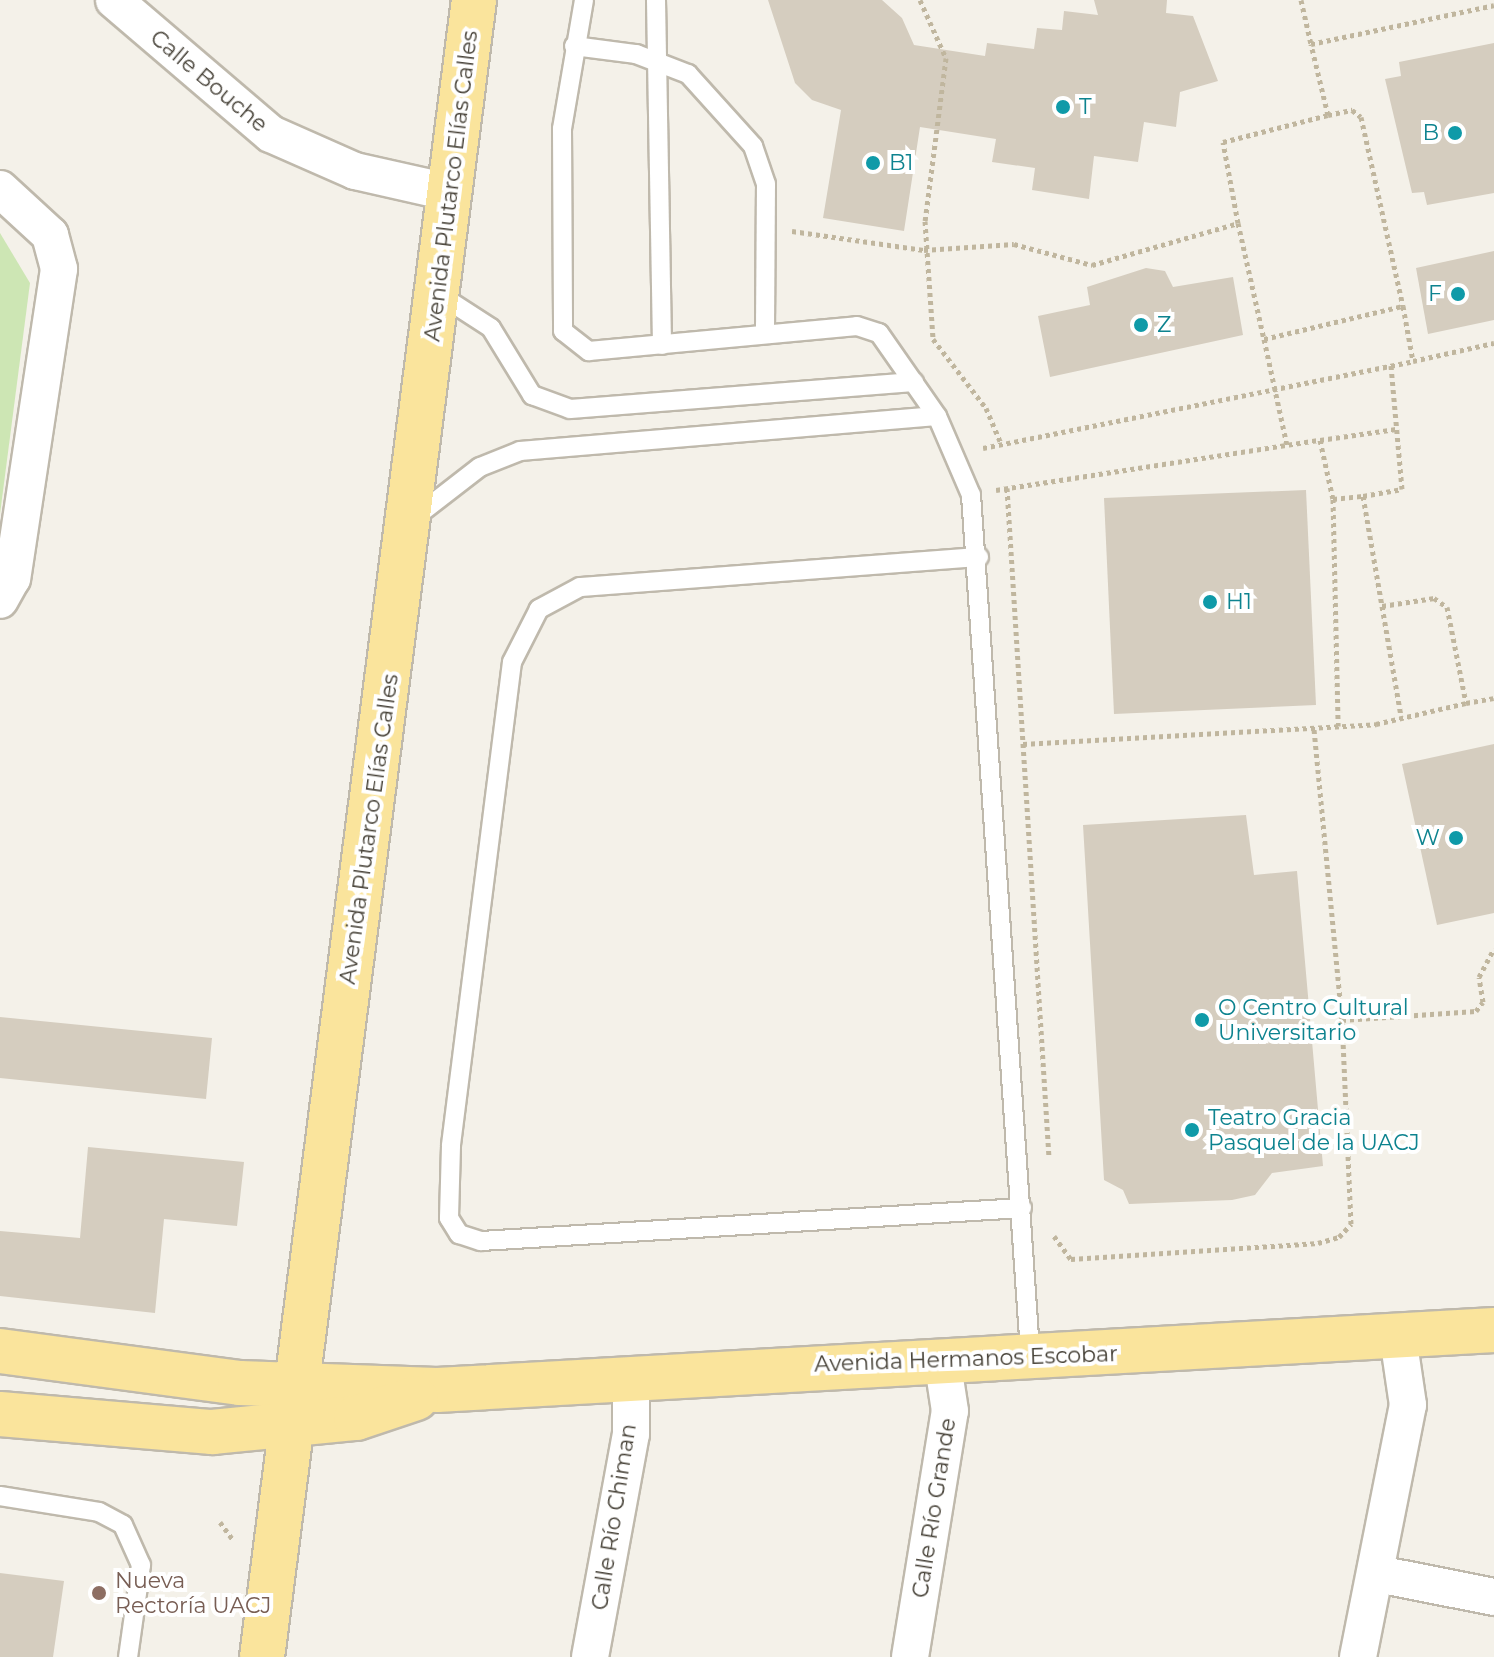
<!DOCTYPE html>
<meta charset="utf-8">
<style>
body{margin:0}
#map{position:relative;width:1494px;height:1657px;overflow:hidden;background:#f4f1e9;font-family:Montserrat,sans-serif}
div>[style]{position:absolute}
[style*='--x']{left:calc(var(--x)*1px);top:calc(var(--y)*1px);width:calc(var(--w)*1px);rotate:calc(var(--a)*1deg)}
.green>*{inset:0;background:#cde6b4}
.building>*{inset:0;background:#d5cdbf}
.path>*{height:5px;margin-top:-2.5px;transform-origin:0;background:repeating-linear-gradient(90deg,#c0b69e 0 4px,transparent 0 8px)}
.roads{filter:drop-shadow(2px 0 #bfb9ac) drop-shadow(-2px 0 #bfb9ac) drop-shadow(0 2px #bfb9ac) drop-shadow(0 -2px #bfb9ac)}
.service>*{height:18px;margin:-9px;padding:0 9px;transform-origin:9px;border-radius:9px;background:#fff}
.minor>*{height:36px;margin:-18px;padding:0 18px;transform-origin:18px;border-radius:18px;background:#fff}
.primary>*{height:44px;margin:-22px;padding:0 22px;transform-origin:22px;border-radius:22px;background:#fae49c}
.dots>*{width:22px;height:22px;translate:-50% -50%;box-sizing:border-box;border:4px solid #fff;border-radius:50%}
span{translate:-50% -50%;white-space:nowrap;text-align:center;line-height:1.15;-webkit-text-stroke:8px #fff;paint-order:stroke}
.street-label{font-size:22px;color:#474238}
.culture-label{font-size:22px;color:#0d838f}
.left{translate:0 -50%;text-align:left}
.right{translate:-100% -50%;text-align:right}
.education-label{font-size:22px;color:#785e54}
</style>
<div id="map">
<div class="green">
<i style="clip-path:polygon(0 233px,30px 283px,0 514px)"></i>
</div>
<div class="building">
<i style="clip-path:polygon(768px 0,882px 0,902px 18px,914px 45px,985px 56px,987px 43px,1034px 49px,1037px 28px,1062px 30px,1064px 11px,1098px 15px,1094px 0,1167px 0,1166px 13px,1193px 16px,1218px 81px,1180px 92px,1176px 127px,1144px 122px,1138px 162px,1094px 156px,1089px 199px,1032px 190px,1035px 168px,992px 162px,996px 139px,920px 127px,904px 231px,823px 218px,841px 110px,812px 100px,795px 83px)"></i>
<i style="clip-path:polygon(1494px 43px,1494px 193px,1427px 205px,1424px 192px,1412px 193px,1385px 79px,1401px 76px,1399px 62px)"></i>
<i style="clip-path:polygon(1494px 251px,1494px 320px,1428px 334px,1416px 268px)"></i>
<i style="clip-path:polygon(1146px 268px,1165px 271px,1173px 287px,1233px 277px,1243px 335px,1050px 377px,1038px 316px,1090px 305px,1087px 287px)"></i>
<i style="clip-path:polygon(1306px 490px,1316px 705px,1114px 714px,1104px 498px)"></i>
<i style="clip-path:polygon(1494px 744px,1494px 913px,1437px 925px,1402px 764px)"></i>
<i style="clip-path:polygon(1246px 815px,1254px 875px,1297px 871px,1323px 1166px,1272px 1173px,1255px 1195px,1232px 1200px,1129px 1204px,1123px 1190px,1104px 1180px,1083px 825px)"></i>
<i style="clip-path:polygon(0 1017px,212px 1038px,206px 1099px,0 1078px)"></i>
<i style="clip-path:polygon(88px 1147px,244px 1162px,237px 1226px,164px 1219px,155px 1313px,0 1296px,0 1231px,80px 1238px)"></i>
<i style="clip-path:polygon(0 1573px,64px 1581px,53px 1657px,0 1657px)"></i>
</div>
<div class="path">
<i style="--x:920;--y:0;--w:64;--a:65.9"></i>
<i style="--x:946;--y:58;--w:164;--a:97.3"></i>
<i style="--x:925;--y:221;--w:118;--a:86.1"></i>
<i style="--x:933;--y:339;--w:87;--a:52.5"></i>
<i style="--x:986;--y:408;--w:39;--a:67"></i>
<i style="--x:1301;--y:0;--w:45;--a:77.2"></i>
<i style="--x:1311;--y:44;--w:187;--a:-12"></i>
<i style="--x:1328;--y:115;--w:25;--a:-12"></i>
<i style="--x:1352;--y:110;--w:11;--a:38"></i>
<i style="--x:1361;--y:117;--w:194;--a:77.5"></i>
<i style="--x:1238;--y:223;--w:119;--a:77.4"></i>
<i style="--x:1264;--y:339;--w:143;--a:-13.4"></i>
<i style="--x:1403;--y:306;--w:56;--a:79.7"></i>
<i style="--x:1413;--y:361;--w:83;--a:-12.5"></i>
<i style="--x:792;--y:231;--w:133;--a:8.2"></i>
<i style="--x:924;--y:250;--w:90;--a:-3.8"></i>
<i style="--x:1014;--y:244;--w:81;--a:15.1"></i>
<i style="--x:1092;--y:265;--w:152;--a:-16"></i>
<i style="--x:1238;--y:223;--w:82;--a:-100.5"></i>
<i style="--x:1223;--y:142;--w:108;--a:-14.4"></i>
<i style="--x:1328;--y:115;--w:73;--a:-103.5"></i>
<i style="--x:1264;--y:339;--w:108;--a:77.8"></i>
<i style="--x:1320;--y:440;--w:77;--a:-8.2"></i>
<i style="--x:983;--y:448;--w:439;--a:-11.4"></i>
<i style="--x:1007;--y:488;--w:671;--a:86.41"></i>
<i style="--x:996;--y:490;--w:328;--a:-8.8"></i>
<i style="--x:1320;--y:440;--w:60;--a:77.6"></i>
<i style="--x:1333;--y:499;--w:30;--a:-6"></i>
<i style="--x:1363;--y:496;--w:112;--a:80.2"></i>
<i style="--x:1382;--y:606;--w:53;--a:-8.7"></i>
<i style="--x:1434;--y:598;--w:16;--a:35"></i>
<i style="--x:1447;--y:607;--w:98;--a:78.8"></i>
<i style="--x:1466;--y:703;--w:28;--a:-10"></i>
<i style="--x:1363;--y:496;--w:40;--a:-10"></i>
<i style="--x:1402;--y:489;--w:124;--a:-95.1"></i>
<i style="--x:1333;--y:499;--w:227;--a:88.7"></i>
<i style="--x:1382;--y:606;--w:112;--a:80.2"></i>
<i style="--x:1023;--y:744;--w:354;--a:-3.2"></i>
<i style="--x:1376;--y:724;--w:92;--a:-13.1"></i>
<i style="--x:1342;--y:1020;--w:134;--a:-3.8"></i>
<i style="--x:1476;--y:1011;--w:11;--a:-52"></i>
<i style="--x:1483;--y:1002;--w:25;--a:-99"></i>
<i style="--x:1479;--y:977;--w:32;--a:-62"></i>
<i style="--x:1054;--y:1236;--w:29;--a:54"></i>
<i style="--x:1071;--y:1259;--w:248;--a:-3.7"></i>
<i style="--x:1318;--y:1243;--w:22;--a:-16"></i>
<i style="--x:1339;--y:1237;--w:18;--a:-47"></i>
<i style="--x:1351;--y:1224;--w:204;--a:-92.5"></i>
<i style="--x:1342;--y:1020;--w:294;--a:-95.5"></i>
<i style="--x:220;--y:1522;--w:22;--a:54"></i>
</div>
<div class="roads">
<div class="service">
<i style="--x:584;--y:0;--w:131;--a:99.7"></i>
<i style="--x:562;--y:129;--w:202;--a:89.7"></i>
<i style="--x:563;--y:331;--w:33;--a:38"></i>
<i style="--x:589;--y:351;--w:269;--a:-5.3"></i>
<i style="--x:857;--y:326;--w:23;--a:18"></i>
<i style="--x:879;--y:333;--w:101;--a:55.1"></i>
<i style="--x:937;--y:416;--w:86;--a:66.7"></i>
<i style="--x:971;--y:495;--w:859;--a:86.06"></i>
<i style="--x:656;--y:0;--w:345;--a:89"></i>
<i style="--x:574;--y:46;--w:63;--a:7.4"></i>
<i style="--x:636;--y:54;--w:56;--a:21"></i>
<i style="--x:688;--y:74;--w:97;--a:47.9"></i>
<i style="--x:753;--y:146;--w:40;--a:71.1"></i>
<i style="--x:766;--y:184;--w:149;--a:90.4"></i>
<i style="--x:437;--y:293;--w:64;--a:32.9"></i>
<i style="--x:491;--y:328;--w:79;--a:58.5"></i>
<i style="--x:532;--y:395;--w:40;--a:20.2"></i>
<i style="--x:570;--y:409;--w:345;--a:-4.5"></i>
<i style="--x:414;--y:518;--w:83;--a:-37.7"></i>
<i style="--x:480;--y:467;--w:43;--a:-21.8"></i>
<i style="--x:520;--y:451;--w:418;--a:-4.8"></i>
<i style="--x:979;--y:557;--w:400;--a:175.7"></i>
<i style="--x:580;--y:587;--w:47;--a:151.8"></i>
<i style="--x:539;--y:609;--w:59;--a:117"></i>
<i style="--x:512;--y:662;--w:488;--a:97.2"></i>
<i style="--x:451;--y:1146;--w:72;--a:91.6"></i>
<i style="--x:449;--y:1218;--w:19;--a:58"></i>
<i style="--x:459;--y:1234;--w:23;--a:18"></i>
<i style="--x:481;--y:1241;--w:542;--a:-3.49"></i>
<i style="--x:0;--y:1496;--w:100;--a:9.2"></i>
<i style="--x:99;--y:1512;--w:27;--a:28"></i>
<i style="--x:123;--y:1525;--w:44;--a:65.8"></i>
<i style="--x:141;--y:1565;--w:93;--a:98"></i>
</div>
<div class="minor">
<i style="--x:114;--y:0;--w:206;--a:40.5"></i>
<i style="--x:271;--y:134;--w:92;--a:23.8"></i>
<i style="--x:355;--y:171;--w:95;--a:12.7"></i>
<i style="--x:0;--y:189;--w:68;--a:42.6"></i>
<i style="--x:50;--y:235;--w:35;--a:75"></i>
<i style="--x:59;--y:269;--w:313;--a:98.6"></i>
<i style="--x:12;--y:578;--w:25;--a:119"></i>
<i style="--x:1378;--y:1574;--w:118;--a:11.2"></i>
<i style="--x:590;--y:1657;--w:227;--a:-79.6"></i>
<i style="--x:631;--y:1434;--w:58;--a:-90"></i>
<i style="--x:910;--y:1657;--w:249;--a:-80.8"></i>
<i style="--x:950;--y:1411;--w:53;--a:-98.7"></i>
<i style="--x:1358;--y:1657;--w:257;--a:-78.8"></i>
<i style="--x:1408;--y:1405;--w:69;--a:-98.4"></i>
</div>
<div class="primary">
<i style="--x:0;--y:1351;--w:242;--a:7.6"></i>
<i style="--x:240;--y:1383;--w:197;--a:2"></i>
<i style="--x:437;--y:1390;--w:1059;--a:-3.25"></i>
<i style="--x:0;--y:1414;--w:213;--a:4.9"></i>
<i style="--x:212;--y:1432;--w:145;--a:-5.6"></i>
<i style="--x:356;--y:1418;--w:63;--a:-18.4"></i>
<i style="--x:262;--y:1657;--w:1671;--a:-82.71"></i>
</div>
</div>
<div class="dots">
<i style="left:1063px;top:107px;background:#0f9aa8"></i>
<i style="left:1455px;top:133px;background:#0f9aa8"></i>
<i style="left:873px;top:163px;background:#0f9aa8"></i>
<i style="left:1458px;top:294px;background:#0f9aa8"></i>
<i style="left:1141px;top:325px;background:#0f9aa8"></i>
<i style="left:1210px;top:602px;background:#0f9aa8"></i>
<i style="left:1456px;top:838px;background:#0f9aa8"></i>
<i style="left:1202px;top:1020px;background:#0f9aa8"></i>
<i style="left:1192px;top:1130px;background:#0f9aa8"></i>
<i style="left:99px;top:1593px;background:#8d6e63"></i>
</div>
<div class="street-label">
<span style="left:209px;top:81px;rotate:40deg">Calle Bouche</span>
<span style="left:451px;top:186px;rotate:-83deg">Avenida Plutarco Elías Calles</span>
<span style="left:369px;top:829px;rotate:-82deg">Avenida Plutarco Elías Calles</span>
<span style="left:966px;top:1359px;rotate:-2deg">Avenida Hermanos Escobar</span>
<span style="left:934px;top:1508px;rotate:-81deg">Calle Río Grande</span>
<span style="left:614px;top:1517px;rotate:-81deg">Calle Río Chiman</span>
</div>
<div class="culture-label">
<span class="left" style="left:1079px;top:107px">T</span>
<span class="right" style="left:1439px;top:133px">B</span>
<span class="left" style="left:889px;top:163px">B1</span>
<span class="right" style="left:1442px;top:294px">F</span>
<span class="left" style="left:1157px;top:325px">Z</span>
<span class="left" style="left:1226px;top:602px">H1</span>
<span class="right" style="left:1440px;top:838px">W</span>
<span class="left" style="left:1218px;top:1020px">O Centro Cultural<br>Universitario</span>
<span class="left" style="left:1208px;top:1130px">Teatro Gracia<br>Pasquel de la UACJ</span>
</div>
<div class="education-label">
<span class="left" style="left:115px;top:1593px">Nueva<br>Rectoría UACJ</span>
</div>
</div>
